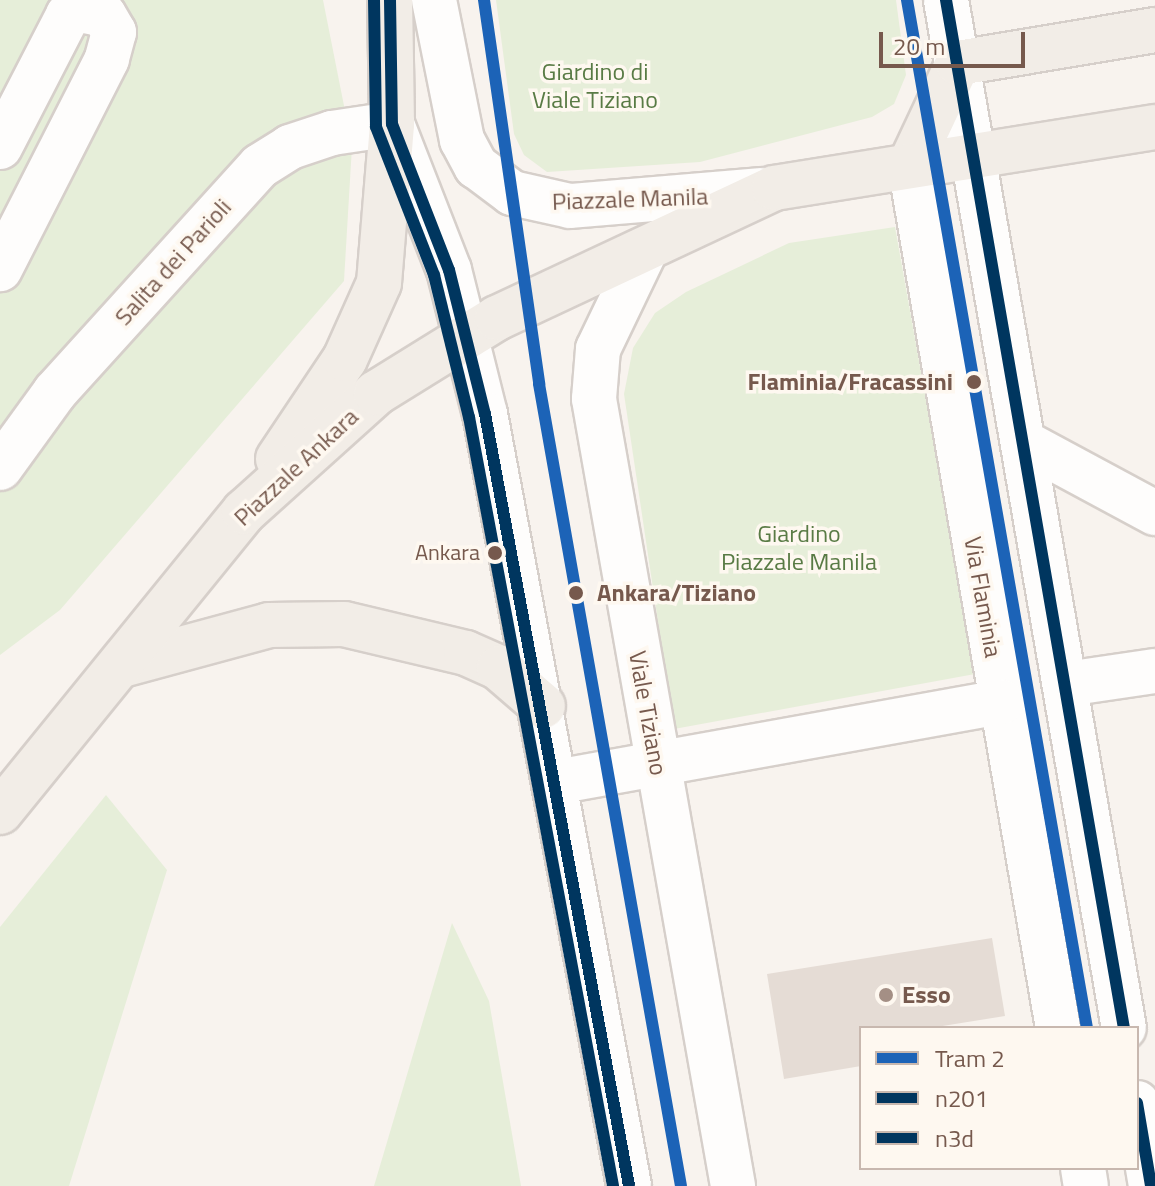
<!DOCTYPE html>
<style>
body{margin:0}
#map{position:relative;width:1155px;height:1186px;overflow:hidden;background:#f8f3ee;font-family:"Titillium Web",sans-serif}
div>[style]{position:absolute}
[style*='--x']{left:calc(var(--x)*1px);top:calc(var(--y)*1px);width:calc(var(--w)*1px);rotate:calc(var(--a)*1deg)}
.green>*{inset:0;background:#e6eed9}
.building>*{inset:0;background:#e5dcd5}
.roads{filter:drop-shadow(2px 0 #d6cfca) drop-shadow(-2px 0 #d6cfca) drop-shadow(0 2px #d6cfca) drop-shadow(0 -2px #d6cfca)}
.street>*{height:44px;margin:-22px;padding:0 22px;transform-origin:22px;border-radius:22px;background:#fefdfc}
.secondary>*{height:44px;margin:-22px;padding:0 22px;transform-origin:22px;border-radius:22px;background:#fefdfc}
.primary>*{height:44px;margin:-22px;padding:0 22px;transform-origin:22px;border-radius:22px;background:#f2ede7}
.bus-1>*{height:12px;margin:-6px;padding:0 6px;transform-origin:6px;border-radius:6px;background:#00365f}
.bus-2>*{height:12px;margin:-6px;padding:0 6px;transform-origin:6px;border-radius:6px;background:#00365f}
.tram-1>*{height:12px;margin:-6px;padding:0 6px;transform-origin:6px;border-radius:6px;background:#1c63b7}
.dots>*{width:22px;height:22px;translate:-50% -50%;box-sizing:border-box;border:4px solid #fef8f0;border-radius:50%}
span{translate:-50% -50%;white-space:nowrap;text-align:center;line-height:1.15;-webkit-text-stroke:7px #fef8f0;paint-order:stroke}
.bus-label{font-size:22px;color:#76594d}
.right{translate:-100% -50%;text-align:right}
.park-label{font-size:24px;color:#597b45}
.street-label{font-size:24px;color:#76594d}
.stop-label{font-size:24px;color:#76594d;font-weight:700}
.left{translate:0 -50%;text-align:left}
.poi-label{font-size:24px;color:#76594d;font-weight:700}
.legend{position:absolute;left:859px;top:1026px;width:280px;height:144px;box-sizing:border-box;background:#fef8f0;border:2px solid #c8b8af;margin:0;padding:10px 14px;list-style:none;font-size:24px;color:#76594d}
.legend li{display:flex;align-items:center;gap:16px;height:40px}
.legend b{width:40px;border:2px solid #c8b8af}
.scale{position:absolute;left:879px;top:32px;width:146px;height:36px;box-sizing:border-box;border:4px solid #76594d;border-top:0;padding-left:10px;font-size:24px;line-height:28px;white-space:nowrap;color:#76594d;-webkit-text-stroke:6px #fef8f0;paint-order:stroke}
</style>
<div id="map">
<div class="green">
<i style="clip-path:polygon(0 0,323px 0,352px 146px,344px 281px,60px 610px,0 655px)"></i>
<i style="clip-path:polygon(496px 0,896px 0,906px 75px,894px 104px,872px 117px,700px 162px,547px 172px,524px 155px,514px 134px)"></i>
<i style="clip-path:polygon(895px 227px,975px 674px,674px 729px,624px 394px,633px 348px,655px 313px,686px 292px,789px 243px)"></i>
<i style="clip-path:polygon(106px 795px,167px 870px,69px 1186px,0 1186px,0 927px)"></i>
<i style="clip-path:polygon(452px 923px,489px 1001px,521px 1186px,374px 1186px)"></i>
</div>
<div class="building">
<i style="clip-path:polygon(992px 938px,1005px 1016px,930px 1028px,861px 1028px,861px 1066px,784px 1079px,767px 974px)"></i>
</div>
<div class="roads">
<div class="street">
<i style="--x:434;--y:0;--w:143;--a:78.7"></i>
<i style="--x:462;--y:140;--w:30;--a:62"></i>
<i style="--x:476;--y:166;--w:45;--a:36.9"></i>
<i style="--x:512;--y:193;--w:59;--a:12.6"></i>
<i style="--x:570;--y:206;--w:192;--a:-4.8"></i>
<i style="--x:0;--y:147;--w:148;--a:-62.7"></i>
<i style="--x:68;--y:15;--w:12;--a:-24"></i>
<i style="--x:79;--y:10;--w:25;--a:11"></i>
<i style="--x:104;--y:15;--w:20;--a:60"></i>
<i style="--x:114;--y:32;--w:28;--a:105"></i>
<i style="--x:107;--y:59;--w:236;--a:117"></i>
<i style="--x:910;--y:165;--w:876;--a:80.27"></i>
<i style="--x:646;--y:249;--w:111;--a:115.6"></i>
<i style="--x:598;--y:349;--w:50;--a:94.6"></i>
<i style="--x:594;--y:399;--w:799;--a:79.98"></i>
<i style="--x:1025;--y:443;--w:148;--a:28.3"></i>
<i style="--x:0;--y:468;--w:94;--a:-54.1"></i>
<i style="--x:55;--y:392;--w:305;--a:-47.8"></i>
<i style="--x:260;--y:166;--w:36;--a:-32"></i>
<i style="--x:290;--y:147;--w:44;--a:-18.4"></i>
<i style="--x:332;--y:133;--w:61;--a:-8.5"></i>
<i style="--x:1066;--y:684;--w:90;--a:-8.3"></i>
<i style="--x:556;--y:782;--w:453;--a:-10.2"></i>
<i style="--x:1083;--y:1168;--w:18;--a:81"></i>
</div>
<div class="secondary">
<i style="--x:946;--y:0;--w:1043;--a:80.18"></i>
<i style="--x:392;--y:124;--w:157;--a:68.7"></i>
<i style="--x:449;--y:270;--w:148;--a:76"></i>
<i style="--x:485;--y:414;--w:785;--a:79.43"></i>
<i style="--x:1137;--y:1103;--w:84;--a:80.4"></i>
</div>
<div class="primary">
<i style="--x:910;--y:165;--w:113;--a:-64.8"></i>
<i style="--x:958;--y:63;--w:200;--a:-9.5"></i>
<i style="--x:278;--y:459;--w:120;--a:-56.2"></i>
<i style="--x:345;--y:359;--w:83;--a:-65.9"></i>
<i style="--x:379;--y:283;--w:160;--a:-85.3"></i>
<i style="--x:392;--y:124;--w:124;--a:-90.9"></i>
<i style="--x:122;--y:665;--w:152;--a:-15.2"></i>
<i style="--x:269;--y:625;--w:75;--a:-0.8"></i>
<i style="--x:344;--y:624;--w:125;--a:13.4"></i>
<i style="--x:466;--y:653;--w:36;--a:24"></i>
<i style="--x:499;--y:668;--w:58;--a:40.8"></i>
<i style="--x:0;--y:812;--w:387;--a:-50.9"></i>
<i style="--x:244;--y:512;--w:178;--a:-42"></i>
<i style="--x:376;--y:393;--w:142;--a:-31.8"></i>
<i style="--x:497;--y:318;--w:306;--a:-25.1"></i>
<i style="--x:774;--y:188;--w:386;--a:-9.1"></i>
</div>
</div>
<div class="bus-1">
<i style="--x:390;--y:0;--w:124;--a:89.1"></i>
<i style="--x:392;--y:124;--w:157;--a:68.7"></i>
<i style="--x:449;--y:270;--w:148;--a:76"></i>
<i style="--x:485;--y:414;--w:785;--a:79.43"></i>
<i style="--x:946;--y:0;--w:1043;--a:80.18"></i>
<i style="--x:1137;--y:1103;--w:84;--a:80.4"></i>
</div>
<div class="bus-2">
<i style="--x:374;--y:0;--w:127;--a:89.1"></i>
<i style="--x:376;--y:127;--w:159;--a:68.6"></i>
<i style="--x:434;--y:275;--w:146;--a:76.2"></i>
<i style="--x:469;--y:417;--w:782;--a:79.39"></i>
</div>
<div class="tram-1">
<i style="--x:484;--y:0;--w:388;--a:81.8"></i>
<i style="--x:539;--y:384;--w:814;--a:79.96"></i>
<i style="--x:907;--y:0;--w:1044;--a:80.07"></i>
</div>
<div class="dots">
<i style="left:974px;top:382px;background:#76594d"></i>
<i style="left:495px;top:553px;background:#76594d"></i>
<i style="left:576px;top:593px;background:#76594d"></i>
<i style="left:886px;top:995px;background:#a48f85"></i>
</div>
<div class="bus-label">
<span class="right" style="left:480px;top:553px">Ankara</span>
</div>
<div class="park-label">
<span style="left:595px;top:86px">Giardino di<br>Viale Tiziano</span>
<span style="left:799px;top:548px">Giardino<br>Piazzale Manila</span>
</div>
<div class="street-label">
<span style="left:630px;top:199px;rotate:-2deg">Piazzale Manila</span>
<span style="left:173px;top:262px;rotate:-48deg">Salita dei Parioli</span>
<span style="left:296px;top:467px;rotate:-43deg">Piazzale Ankara</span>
<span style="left:983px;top:597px;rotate:80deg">Via Flaminia</span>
<span style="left:648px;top:713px;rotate:80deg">Viale Tiziano</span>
</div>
<div class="stop-label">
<span class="right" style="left:953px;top:382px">Flaminia/Fracassini</span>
<span class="left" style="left:597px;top:593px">Ankara/Tiziano</span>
</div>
<div class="poi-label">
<span class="left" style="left:902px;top:995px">Esso</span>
</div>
<ul class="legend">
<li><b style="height:10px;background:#1c63b7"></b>Tram 2</li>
<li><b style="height:10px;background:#00365f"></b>n201</li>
<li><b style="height:10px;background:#00365f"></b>n3d</li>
</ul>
<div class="scale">20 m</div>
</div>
